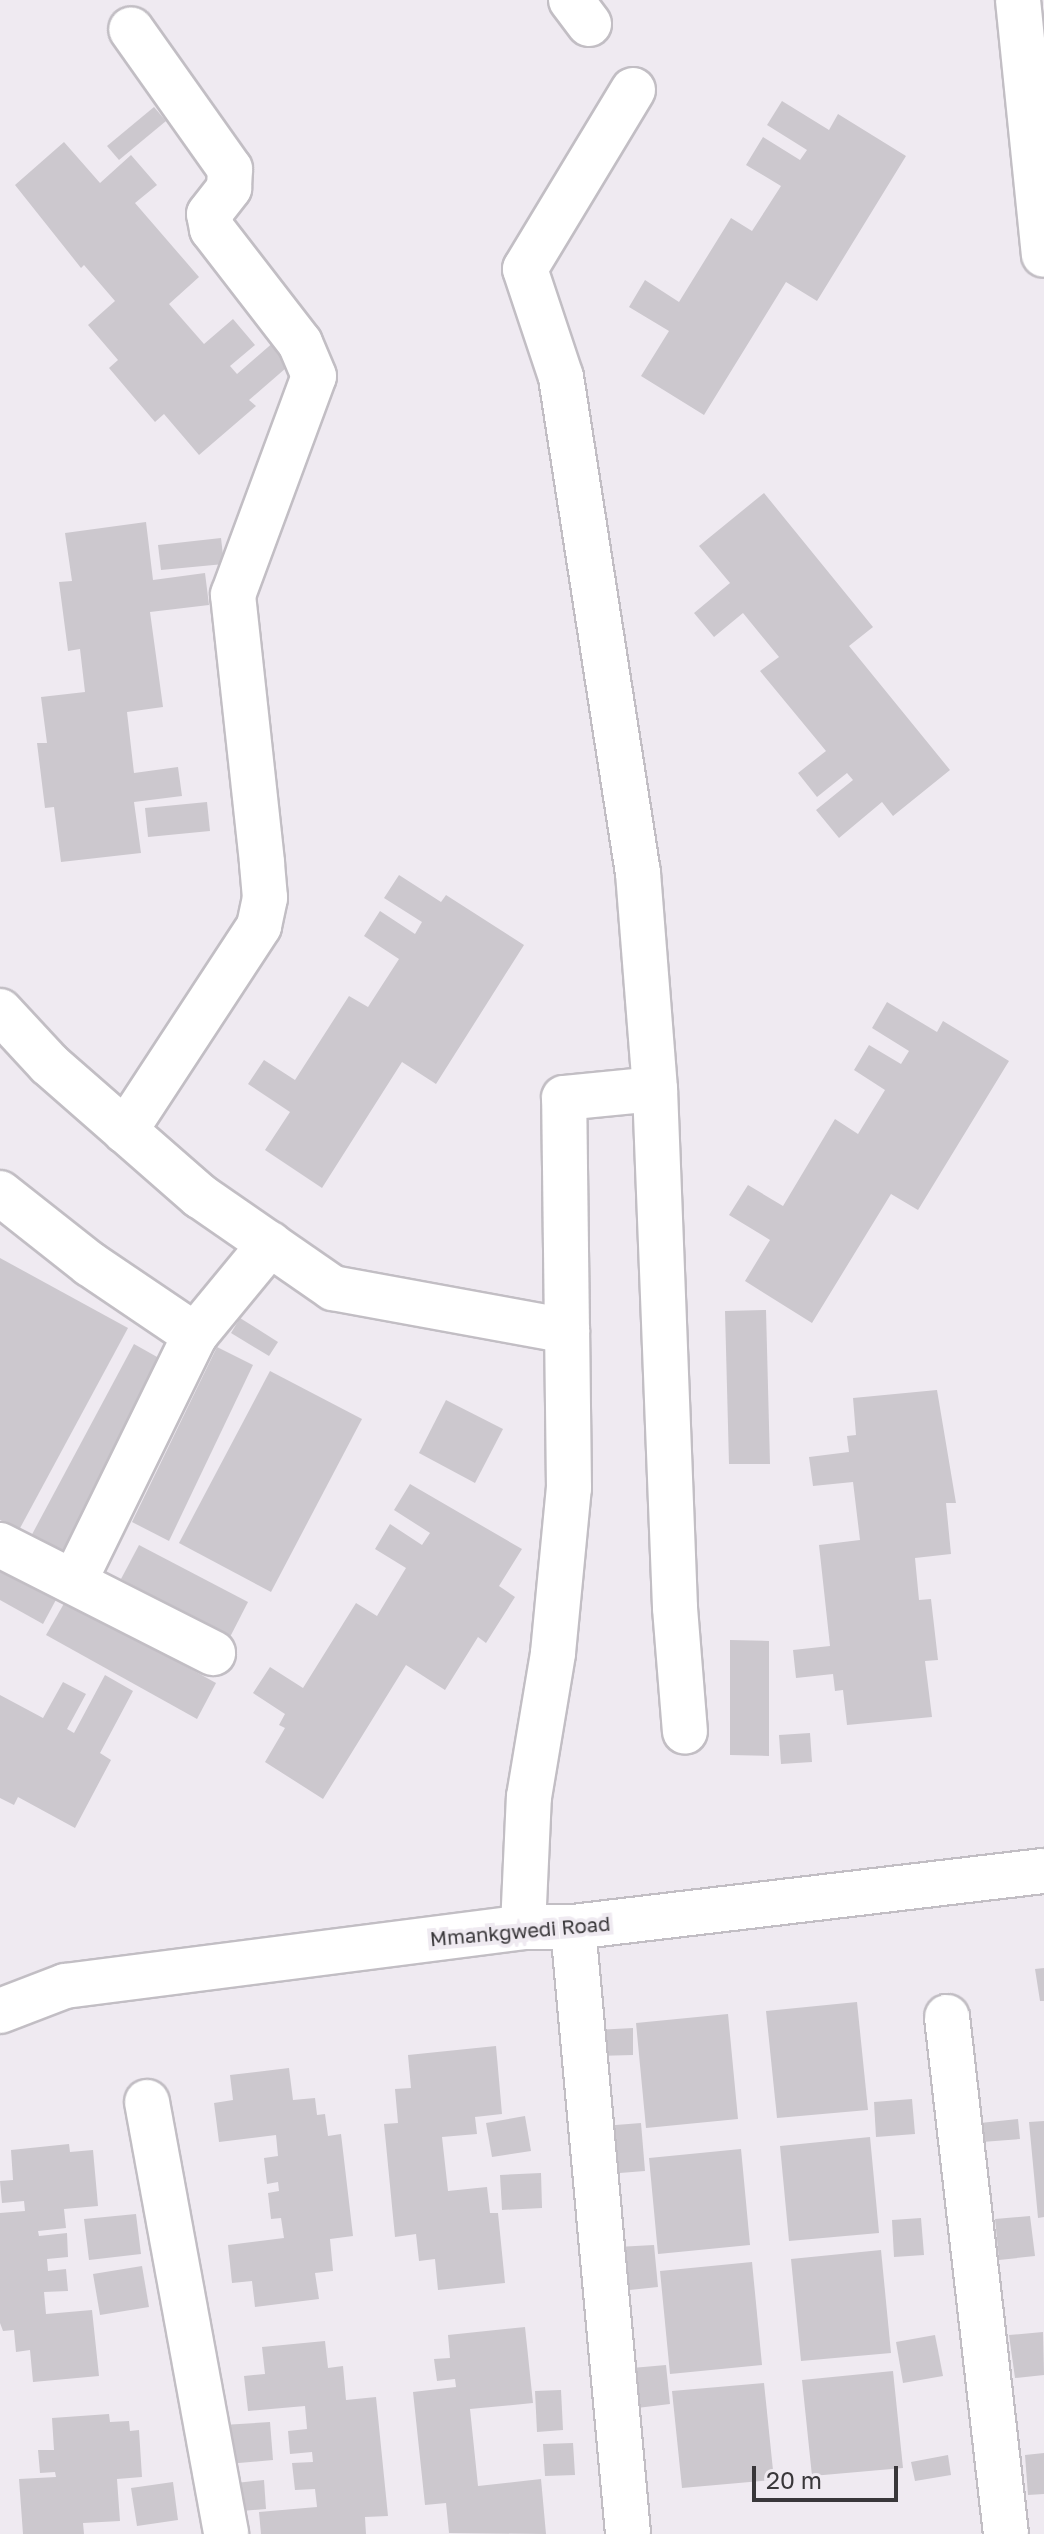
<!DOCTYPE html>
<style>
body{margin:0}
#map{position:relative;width:1044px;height:2534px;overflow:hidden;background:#efeaf1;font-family:"Golos Text",sans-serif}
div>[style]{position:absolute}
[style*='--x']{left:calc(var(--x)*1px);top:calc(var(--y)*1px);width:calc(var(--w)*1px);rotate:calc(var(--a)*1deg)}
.building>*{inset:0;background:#ccc8ce}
.roads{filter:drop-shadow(2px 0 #c2bec4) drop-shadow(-2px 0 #c2bec4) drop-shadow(0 2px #c2bec4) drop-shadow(0 -2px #c2bec4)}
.street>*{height:44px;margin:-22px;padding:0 22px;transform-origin:22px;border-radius:22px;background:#fff}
span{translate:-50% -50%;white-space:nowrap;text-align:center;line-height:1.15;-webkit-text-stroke:8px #efeaf1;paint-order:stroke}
.street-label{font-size:20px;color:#39373a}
.scale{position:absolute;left:752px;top:2466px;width:146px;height:36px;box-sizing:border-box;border:4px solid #39373a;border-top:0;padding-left:10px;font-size:24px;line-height:28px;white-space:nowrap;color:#39373a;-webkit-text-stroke:6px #efeaf1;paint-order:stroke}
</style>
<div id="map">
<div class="building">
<i style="clip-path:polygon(782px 101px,829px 130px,838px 114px,906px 156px,817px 301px,786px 282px,704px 415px,641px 376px,669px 331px,629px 307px,645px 280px,679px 302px,731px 218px,752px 231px,781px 186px,746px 165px,763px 137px,800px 160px,807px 150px,767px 125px)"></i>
<i style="clip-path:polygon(154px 107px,166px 121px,119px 160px,107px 146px)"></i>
<i style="clip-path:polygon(64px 142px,100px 183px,131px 155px,157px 185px,135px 203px,199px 277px,169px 304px,204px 344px,233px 319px,255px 345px,230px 366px,237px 374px,283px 334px,301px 355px,249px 400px,256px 406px,199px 455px,164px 414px,155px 422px,109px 368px,118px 360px,88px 325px,115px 301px,84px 265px,81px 268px,15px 185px)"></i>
<i style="clip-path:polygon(764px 493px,873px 627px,849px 646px,950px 770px,893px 816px,882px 802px,839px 838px,816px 810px,853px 780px,847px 773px,817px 797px,798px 773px,826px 751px,760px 671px,779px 657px,743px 613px,714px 637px,694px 613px,730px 583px,699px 546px)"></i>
<i style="clip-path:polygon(146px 522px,153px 580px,205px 573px,209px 605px,150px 612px,163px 707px,127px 712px,134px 773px,178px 767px,182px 796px,134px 802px,141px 853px,61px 862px,54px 807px,45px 808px,37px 743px,47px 743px,41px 697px,85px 692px,80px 649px,68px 651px,59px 582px,72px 581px,65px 533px)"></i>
<i style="clip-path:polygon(221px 538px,224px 564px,161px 570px,158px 545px)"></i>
<i style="clip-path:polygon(207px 802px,210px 831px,148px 837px,145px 808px)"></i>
<i style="clip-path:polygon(399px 875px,441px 902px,446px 895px,524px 945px,436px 1084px,402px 1062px,322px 1188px,265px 1150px,290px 1112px,248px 1084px,264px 1060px,295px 1080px,349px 996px,368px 1007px,399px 959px,364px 936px,380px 911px,415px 934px,422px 922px,384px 898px)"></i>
<i style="clip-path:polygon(887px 1002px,937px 1032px,943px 1021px,1009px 1061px,918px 1210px,891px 1194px,812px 1323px,745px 1281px,770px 1240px,729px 1215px,748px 1185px,783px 1206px,835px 1119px,858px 1134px,885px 1090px,854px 1070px,869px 1045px,901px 1064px,909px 1051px,872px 1028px)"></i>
<i style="clip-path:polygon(0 1258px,128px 1328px,19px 1530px,0 1520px)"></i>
<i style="clip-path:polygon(766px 1310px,770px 1464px,729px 1464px,725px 1311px)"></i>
<i style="clip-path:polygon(240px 1318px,278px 1342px,269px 1356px,231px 1333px)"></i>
<i style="clip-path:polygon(134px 1344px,166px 1362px,62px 1557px,29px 1540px)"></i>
<i style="clip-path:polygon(217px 1347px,253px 1365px,169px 1541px,132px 1522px)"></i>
<i style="clip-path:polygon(270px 1371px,362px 1419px,271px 1592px,179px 1543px)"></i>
<i style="clip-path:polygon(937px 1390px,956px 1503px,946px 1503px,951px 1554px,915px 1558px,919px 1600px,931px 1599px,938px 1660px,925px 1661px,932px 1717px,847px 1725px,843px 1690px,835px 1691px,833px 1674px,796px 1678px,793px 1650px,830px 1646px,819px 1545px,860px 1540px,853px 1482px,813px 1486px,809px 1457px,849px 1452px,847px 1436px,856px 1435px,853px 1398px)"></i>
<i style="clip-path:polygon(446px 1400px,503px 1429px,475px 1483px,419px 1453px)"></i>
<i style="clip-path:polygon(410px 1484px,522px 1549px,499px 1586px,515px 1597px,486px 1643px,478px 1637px,445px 1690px,406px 1665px,323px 1799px,265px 1762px,285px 1728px,279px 1725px,285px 1714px,253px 1693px,270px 1667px,303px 1688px,356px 1603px,377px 1616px,406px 1568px,375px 1549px,390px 1524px,422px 1545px,430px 1533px,394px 1510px)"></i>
<i style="clip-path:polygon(139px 1545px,248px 1602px,230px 1637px,121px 1579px)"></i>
<i style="clip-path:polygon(0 1564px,58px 1596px,43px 1624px,0 1600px)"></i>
<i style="clip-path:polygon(66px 1600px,216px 1683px,197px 1719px,46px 1635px)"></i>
<i style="clip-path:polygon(730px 1640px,769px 1641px,769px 1756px,730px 1755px)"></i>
<i style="clip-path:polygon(105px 1675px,133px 1691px,100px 1753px,111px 1760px,75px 1828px,18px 1797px,14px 1805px,0 1798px,0 1695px,43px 1718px,63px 1682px,86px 1694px,67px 1729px,74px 1733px)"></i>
<i style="clip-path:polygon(810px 1733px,812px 1762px,781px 1764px,779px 1735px)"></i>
<i style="clip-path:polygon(1044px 1968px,1044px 2001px,1040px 2001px,1035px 1969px)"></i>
<i style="clip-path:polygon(857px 2002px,868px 2110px,777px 2118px,766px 2011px)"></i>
<i style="clip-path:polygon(728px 2014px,738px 2119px,646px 2128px,636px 2023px)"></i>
<i style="clip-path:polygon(633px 2028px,633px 2055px,596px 2056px,596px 2030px)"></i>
<i style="clip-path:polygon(496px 2046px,502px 2114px,475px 2117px,477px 2134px,442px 2137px,448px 2191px,487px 2187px,490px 2213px,498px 2213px,505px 2283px,438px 2290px,435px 2259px,419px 2261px,416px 2234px,395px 2237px,384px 2124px,398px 2123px,395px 2089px,411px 2088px,408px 2055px)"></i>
<i style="clip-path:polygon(289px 2068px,293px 2100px,315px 2098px,317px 2115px,325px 2114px,328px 2136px,341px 2134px,353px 2236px,330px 2239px,333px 2271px,315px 2273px,319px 2299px,255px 2307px,252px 2281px,232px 2283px,228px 2245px,284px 2238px,281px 2218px,271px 2219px,268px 2193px,279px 2191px,278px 2182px,267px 2184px,264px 2158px,278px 2156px,276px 2135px,219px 2142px,214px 2103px,233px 2100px,230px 2075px)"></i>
<i style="clip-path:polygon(912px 2099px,915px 2134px,876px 2137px,874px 2102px)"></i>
<i style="clip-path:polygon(525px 2116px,531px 2151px,492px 2157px,486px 2123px)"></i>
<i style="clip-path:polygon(1018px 2119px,1020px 2139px,982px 2142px,980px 2123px)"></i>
<i style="clip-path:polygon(1044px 2121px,1044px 2217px,1038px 2218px,1029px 2122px)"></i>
<i style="clip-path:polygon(641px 2123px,645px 2171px,607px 2174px,603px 2126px)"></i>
<i style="clip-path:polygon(870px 2137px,879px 2233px,789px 2241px,780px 2146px)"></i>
<i style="clip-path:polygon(69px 2144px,70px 2152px,93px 2150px,98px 2206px,64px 2209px,66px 2228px,38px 2231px,39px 2236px,67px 2233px,68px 2257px,47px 2259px,48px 2271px,66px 2269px,68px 2291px,44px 2292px,46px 2314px,92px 2310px,99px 2376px,33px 2382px,30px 2350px,16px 2352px,14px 2330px,3px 2331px,0 2323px,0 2213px,25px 2211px,24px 2201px,2px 2203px,0 2181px,13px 2180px,11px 2150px)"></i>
<i style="clip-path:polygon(741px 2149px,750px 2245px,658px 2254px,649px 2158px)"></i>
<i style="clip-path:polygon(541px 2173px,542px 2208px,502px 2210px,500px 2175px)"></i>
<i style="clip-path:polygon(136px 2214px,141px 2254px,89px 2260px,84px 2219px)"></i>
<i style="clip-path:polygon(1030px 2216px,1035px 2256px,999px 2260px,995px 2219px)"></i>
<i style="clip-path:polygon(921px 2218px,924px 2255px,894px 2257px,892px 2220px)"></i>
<i style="clip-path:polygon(654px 2245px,658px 2287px,620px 2291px,617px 2247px)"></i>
<i style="clip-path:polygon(881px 2250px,891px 2353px,801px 2361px,791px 2259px)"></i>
<i style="clip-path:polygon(752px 2262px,762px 2365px,670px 2374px,660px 2271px)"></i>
<i style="clip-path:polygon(142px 2266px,149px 2307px,100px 2315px,93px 2274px)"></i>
<i style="clip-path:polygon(525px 2327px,533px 2403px,470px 2409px,478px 2486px,541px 2479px,546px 2534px,449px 2533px,446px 2503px,425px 2505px,413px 2392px,456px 2387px,455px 2379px,437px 2381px,434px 2359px,450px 2358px,448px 2335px)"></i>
<i style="clip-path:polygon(1043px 2332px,1044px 2375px,1015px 2378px,1009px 2335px)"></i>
<i style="clip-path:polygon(935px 2335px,943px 2376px,903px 2383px,896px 2342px)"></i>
<i style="clip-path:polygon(325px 2341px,328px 2368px,343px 2366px,346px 2400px,376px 2397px,388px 2516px,365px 2517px,366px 2534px,261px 2534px,259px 2512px,317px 2507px,315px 2489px,295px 2490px,292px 2463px,313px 2462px,312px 2452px,290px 2454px,288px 2431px,307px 2429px,305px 2406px,248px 2411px,244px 2376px,265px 2374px,262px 2347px)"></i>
<i style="clip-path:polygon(666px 2365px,670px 2404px,637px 2408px,632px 2368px)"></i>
<i style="clip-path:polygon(893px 2371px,903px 2468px,812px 2476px,802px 2380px)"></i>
<i style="clip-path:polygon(764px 2383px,774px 2480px,682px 2488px,672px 2391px)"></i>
<i style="clip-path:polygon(561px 2390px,563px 2430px,537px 2432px,535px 2391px)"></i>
<i style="clip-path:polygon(109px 2414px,110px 2422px,129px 2421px,130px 2431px,139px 2430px,142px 2477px,117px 2479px,120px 2521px,83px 2523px,84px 2534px,23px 2534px,19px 2479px,56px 2477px,55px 2472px,40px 2473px,38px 2450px,54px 2450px,52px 2418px)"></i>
<i style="clip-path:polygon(270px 2422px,273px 2460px,227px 2464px,223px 2425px)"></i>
<i style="clip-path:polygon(573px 2443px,575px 2475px,545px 2476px,543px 2444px)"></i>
<i style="clip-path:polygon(1044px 2453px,1044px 2494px,1028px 2495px,1025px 2455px)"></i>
<i style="clip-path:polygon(948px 2455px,951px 2475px,915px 2481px,911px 2462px)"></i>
<i style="clip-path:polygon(264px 2480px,266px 2509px,230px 2512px,227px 2484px)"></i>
<i style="clip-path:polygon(173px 2482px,178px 2520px,137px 2526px,131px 2488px)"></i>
</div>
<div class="roads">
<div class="street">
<i style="--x:571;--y:0;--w:30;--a:53"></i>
<i style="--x:1018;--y:0;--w:256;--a:84.2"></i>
<i style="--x:633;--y:90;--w:209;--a:121.1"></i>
<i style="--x:525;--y:269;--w:114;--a:71.6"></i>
<i style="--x:561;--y:377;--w:502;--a:81.18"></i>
<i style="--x:638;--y:873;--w:217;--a:85.5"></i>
<i style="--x:655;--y:1089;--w:519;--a:87.79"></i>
<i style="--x:675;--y:1608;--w:124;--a:85.4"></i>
<i style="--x:0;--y:1011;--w:72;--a:47.2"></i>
<i style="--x:49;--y:1064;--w:201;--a:41.2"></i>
<i style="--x:200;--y:1196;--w:162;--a:34.7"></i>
<i style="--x:333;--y:1288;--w:238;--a:10.4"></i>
<i style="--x:567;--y:1331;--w:233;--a:-90.7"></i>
<i style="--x:564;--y:1098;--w:91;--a:-5.6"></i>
<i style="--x:125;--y:1131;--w:245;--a:-56.8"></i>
<i style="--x:259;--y:926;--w:29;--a:-78"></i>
<i style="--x:265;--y:898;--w:36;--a:-95"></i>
<i style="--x:262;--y:862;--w:269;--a:-96.2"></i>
<i style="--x:233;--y:595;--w:233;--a:-69.7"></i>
<i style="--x:314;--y:376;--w:36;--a:-113"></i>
<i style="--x:300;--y:343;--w:144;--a:-127.7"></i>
<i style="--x:212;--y:229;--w:15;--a:-101"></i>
<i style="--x:209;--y:214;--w:33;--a:-52"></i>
<i style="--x:229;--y:188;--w:19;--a:-87"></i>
<i style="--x:230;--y:169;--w:171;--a:-125.3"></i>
<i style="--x:0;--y:1193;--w:115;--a:38.3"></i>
<i style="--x:90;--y:1264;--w:127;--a:34.1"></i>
<i style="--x:0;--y:1545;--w:239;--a:26.9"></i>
<i style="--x:74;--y:1582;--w:275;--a:-63.9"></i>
<i style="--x:195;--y:1335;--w:118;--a:-50.5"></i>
<i style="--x:523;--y:1927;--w:130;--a:-87.4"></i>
<i style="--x:529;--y:1797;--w:146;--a:-80.5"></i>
<i style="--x:553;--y:1653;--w:166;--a:-84.5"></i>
<i style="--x:569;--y:1488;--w:157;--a:-90.7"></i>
<i style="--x:573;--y:1927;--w:609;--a:84.82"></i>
<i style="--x:0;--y:2011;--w:70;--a:-21"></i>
<i style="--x:65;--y:1986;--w:462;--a:-7.3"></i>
<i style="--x:523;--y:1927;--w:50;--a:0"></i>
<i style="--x:573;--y:1927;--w:474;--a:-6.8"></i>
<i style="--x:947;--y:2017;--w:520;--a:83.49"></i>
<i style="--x:147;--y:2102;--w:439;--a:79.6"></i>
</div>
</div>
<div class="street-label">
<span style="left:520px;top:1931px;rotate:-5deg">Mmankgwedi Road</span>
</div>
<div class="scale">20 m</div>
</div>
